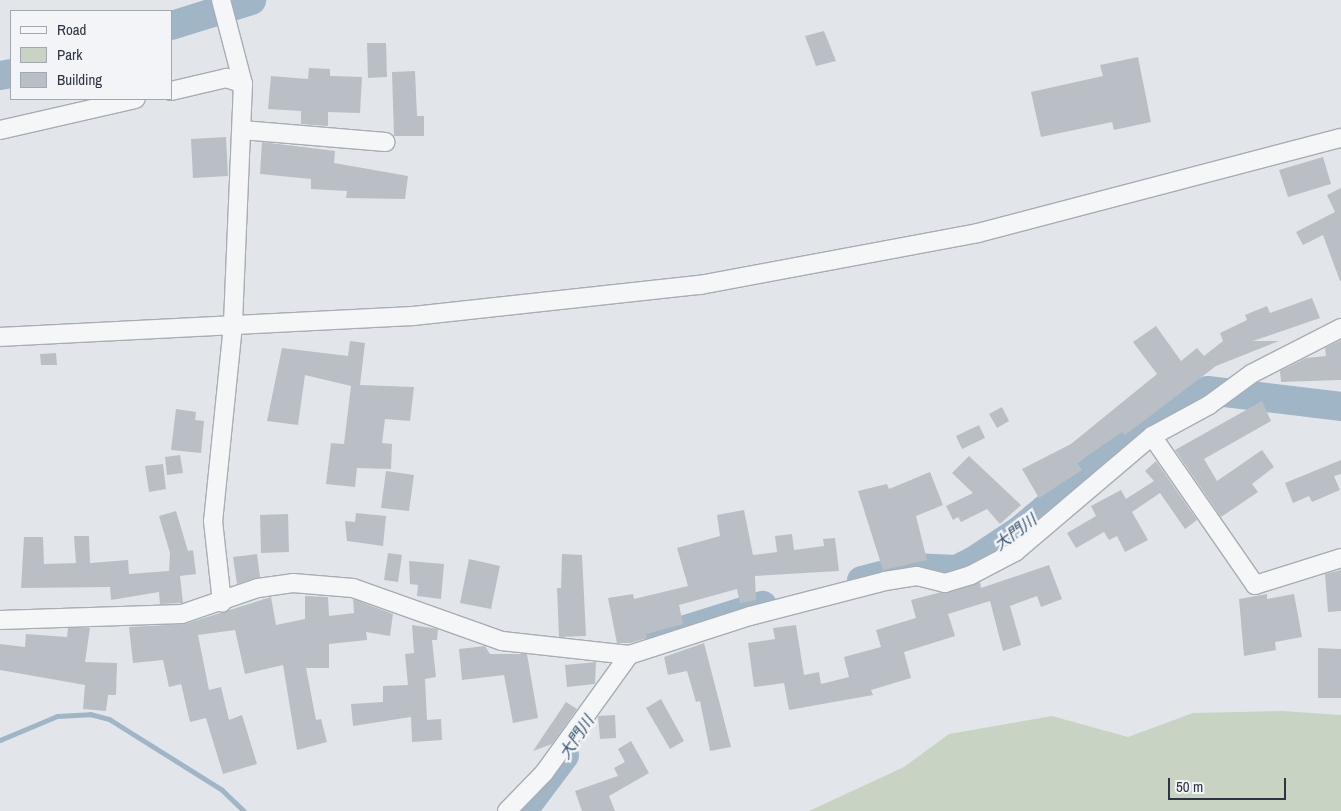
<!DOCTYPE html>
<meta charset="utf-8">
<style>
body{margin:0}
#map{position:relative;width:1341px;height:811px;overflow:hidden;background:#e2e6ea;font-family:"Archivo Narrow","Noto Sans JP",sans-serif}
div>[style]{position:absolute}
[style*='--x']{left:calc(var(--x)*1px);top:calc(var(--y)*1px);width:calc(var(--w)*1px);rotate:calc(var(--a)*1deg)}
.green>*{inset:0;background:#c9d3c4}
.stream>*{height:5px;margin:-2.5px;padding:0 2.5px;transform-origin:2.5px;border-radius:2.5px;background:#a0b6c7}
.river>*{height:29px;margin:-14.5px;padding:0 14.5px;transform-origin:14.5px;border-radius:14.5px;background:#a0b6c7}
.building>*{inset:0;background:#babfc6}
.roads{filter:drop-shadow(1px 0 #a8adb4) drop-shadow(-1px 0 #a8adb4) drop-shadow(0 1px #a8adb4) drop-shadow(0 -1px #a8adb4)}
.minor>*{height:18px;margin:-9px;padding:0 9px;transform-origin:9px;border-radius:9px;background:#f5f6f8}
span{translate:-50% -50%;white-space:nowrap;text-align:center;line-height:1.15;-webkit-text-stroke:5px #f2f4f7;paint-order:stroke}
.water-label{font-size:16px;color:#395672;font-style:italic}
.legend{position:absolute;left:10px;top:10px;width:162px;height:90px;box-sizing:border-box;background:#f2f4f7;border:1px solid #a3a8ae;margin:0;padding:6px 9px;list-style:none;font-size:15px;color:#2c3541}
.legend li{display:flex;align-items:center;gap:10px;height:25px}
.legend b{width:25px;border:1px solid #a3a8ae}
.scale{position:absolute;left:1168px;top:778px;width:118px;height:22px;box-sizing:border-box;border:2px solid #2c3541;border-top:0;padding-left:6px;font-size:15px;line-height:18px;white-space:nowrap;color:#2c3541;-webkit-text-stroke:4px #f2f4f7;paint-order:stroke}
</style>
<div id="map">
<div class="green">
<i style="clip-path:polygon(1282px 711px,1341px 715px,1341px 811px,809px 811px,904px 767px,949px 734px,1052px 716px,1128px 737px,1193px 713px)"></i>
</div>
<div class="stream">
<i style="--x:0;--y:740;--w:62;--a:-22.8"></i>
<i style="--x:57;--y:716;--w:33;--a:-3"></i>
<i style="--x:90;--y:714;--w:20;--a:15"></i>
<i style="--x:109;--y:719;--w:133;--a:32.1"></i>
<i style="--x:222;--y:790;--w:30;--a:44"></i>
</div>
<div class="river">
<i style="--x:171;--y:25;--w:84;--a:-17.4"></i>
<i style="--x:0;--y:75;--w:11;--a:-10"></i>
<i style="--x:861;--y:580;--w:53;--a:-14.3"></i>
<i style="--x:912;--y:567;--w:44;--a:2.6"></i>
<i style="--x:956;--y:569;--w:18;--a:-27"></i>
<i style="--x:972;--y:561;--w:56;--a:-33.4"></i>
<i style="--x:1019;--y:530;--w:177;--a:-40"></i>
<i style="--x:1155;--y:416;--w:58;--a:-26.6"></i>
<i style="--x:1207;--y:390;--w:135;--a:6.8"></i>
<i style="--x:659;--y:637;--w:108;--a:-17.3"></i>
<i style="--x:522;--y:811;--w:70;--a:-53.1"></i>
</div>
<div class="building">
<i style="clip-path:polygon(824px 31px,836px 61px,816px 66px,805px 36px)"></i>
<i style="clip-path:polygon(367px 43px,386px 43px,387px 77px,368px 78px)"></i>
<i style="clip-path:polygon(1138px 57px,1151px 122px,1114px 130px,1112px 122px,1041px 137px,1031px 92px,1103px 76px,1100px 65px)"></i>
<i style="clip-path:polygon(309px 68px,330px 69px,330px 76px,362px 77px,360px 113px,328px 112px,328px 126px,301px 124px,301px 111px,268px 109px,271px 76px,308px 79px)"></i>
<i style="clip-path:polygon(415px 71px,417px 116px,424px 116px,424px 136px,394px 136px,392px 72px)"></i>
<i style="clip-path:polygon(226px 137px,228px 176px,193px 178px,191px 139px)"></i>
<i style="clip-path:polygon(262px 142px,335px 151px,334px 163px,408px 176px,405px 199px,346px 198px,347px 191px,311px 189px,311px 179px,260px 174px)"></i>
<i style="clip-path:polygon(1323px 157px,1331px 184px,1288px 197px,1279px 170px)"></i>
<i style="clip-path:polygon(1341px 188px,1341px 281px,1340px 281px,1323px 235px,1303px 245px,1296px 232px,1335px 212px,1327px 195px)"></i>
<i style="clip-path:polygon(1312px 298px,1320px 318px,1253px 341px,1279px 341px,1216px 366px,1125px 435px,1122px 432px,1077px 463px,1082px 470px,1039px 498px,1022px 469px,1071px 444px,1157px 374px,1133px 342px,1156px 326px,1181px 361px,1197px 348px,1204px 356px,1223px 341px,1220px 333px,1247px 320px,1245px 315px,1267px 306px,1270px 313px)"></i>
<i style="clip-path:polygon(1341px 340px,1341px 380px,1281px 382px,1280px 371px,1306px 358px,1326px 356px,1325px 348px)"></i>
<i style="clip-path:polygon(350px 341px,365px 343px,360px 385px,414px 387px,410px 421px,385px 419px,382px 443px,392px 444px,391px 469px,357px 468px,355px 487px,326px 484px,331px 443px,344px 444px,351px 386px,305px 375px,298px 425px,267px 421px,282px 348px,348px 356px)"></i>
<i style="clip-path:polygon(56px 353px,57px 365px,41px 365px,40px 354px)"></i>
<i style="clip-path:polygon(1262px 401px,1271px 421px,1204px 459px,1217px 481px,1262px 450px,1274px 467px,1252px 484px,1258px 492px,1221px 517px,1175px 450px)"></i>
<i style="clip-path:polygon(1002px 407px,1009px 421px,997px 428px,989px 414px)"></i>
<i style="clip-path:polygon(176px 409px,196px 412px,195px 420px,204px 421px,201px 453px,171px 450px)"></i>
<i style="clip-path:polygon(979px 425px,985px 438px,962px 449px,956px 436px)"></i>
<i style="clip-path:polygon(180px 455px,183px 473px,167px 475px,165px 457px)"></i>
<i style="clip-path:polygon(969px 456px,1021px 505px,1000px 524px,987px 509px,961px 522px,958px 517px,953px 520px,946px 506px,973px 493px,952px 473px)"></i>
<i style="clip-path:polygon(1341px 460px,1341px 474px,1334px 476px,1340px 490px,1312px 502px,1309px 496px,1293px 503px,1285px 483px)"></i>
<i style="clip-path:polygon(1156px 461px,1197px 520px,1185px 529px,1160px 493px,1132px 512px,1148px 540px,1125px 552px,1117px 536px,1109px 540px,1104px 532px,1076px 548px,1067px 533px,1096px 516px,1091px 506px,1121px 490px,1126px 499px,1154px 481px,1145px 471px)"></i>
<i style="clip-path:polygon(163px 464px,166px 489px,149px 492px,145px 466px)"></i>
<i style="clip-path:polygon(386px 471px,414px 475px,409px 511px,381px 508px)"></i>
<i style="clip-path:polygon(930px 472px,943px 505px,916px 516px,927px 560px,883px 570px,858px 491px,887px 484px,889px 489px)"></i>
<i style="clip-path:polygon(744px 510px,753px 555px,777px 552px,775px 536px,792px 534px,794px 550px,824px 546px,823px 539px,835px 538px,839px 571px,755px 576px,756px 600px,740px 603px,737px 589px,679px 605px,683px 624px,646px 634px,647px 638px,631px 643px,617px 643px,608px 598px,633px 594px,634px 599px,688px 586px,677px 548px,720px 536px,717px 515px)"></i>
<i style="clip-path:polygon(176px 511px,188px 551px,193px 550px,196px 574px,180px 576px,183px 603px,160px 604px,159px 592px,111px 600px,110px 587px,21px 588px,24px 537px,43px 537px,44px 564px,76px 563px,74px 536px,89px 536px,90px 563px,128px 560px,129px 574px,169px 571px,170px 553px,159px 516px)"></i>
<i style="clip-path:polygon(356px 513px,386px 516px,383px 546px,347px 541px,345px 521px,355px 522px)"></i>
<i style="clip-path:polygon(288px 514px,289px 552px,261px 553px,260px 515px)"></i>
<i style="clip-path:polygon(388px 553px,402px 555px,398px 582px,384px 580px)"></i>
<i style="clip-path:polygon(257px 554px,260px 577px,237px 584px,233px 557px)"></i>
<i style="clip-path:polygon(562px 554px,582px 555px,586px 636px,559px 637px,557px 588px,561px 588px)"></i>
<i style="clip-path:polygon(469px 559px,500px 566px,491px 609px,460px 603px)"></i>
<i style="clip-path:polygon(409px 561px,444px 564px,441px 599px,417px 596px,418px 585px,410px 584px)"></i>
<i style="clip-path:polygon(1049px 565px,1062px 599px,1041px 607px,1037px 596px,1010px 606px,1021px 645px,1003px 651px,990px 601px,948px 614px,955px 636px,904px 652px,911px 678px,871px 690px,873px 695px,789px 710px,784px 683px,754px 687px,748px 643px,775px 639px,773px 628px,796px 625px,804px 675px,819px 672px,821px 684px,849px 677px,844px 657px,881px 647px,876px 630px,916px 618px,911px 600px,980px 582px,981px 588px)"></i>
<i style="clip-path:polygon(1341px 570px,1341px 611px,1328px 612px,1325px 574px)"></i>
<i style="clip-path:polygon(1267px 594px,1267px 599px,1294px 594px,1302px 637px,1275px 642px,1276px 650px,1244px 656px,1239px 599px)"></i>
<i style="clip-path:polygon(305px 596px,328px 597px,329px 616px,354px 613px,353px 599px,393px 614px,390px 636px,366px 632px,367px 640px,329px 644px,329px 668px,306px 668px,316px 720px,321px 719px,327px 742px,297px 750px,283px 665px,245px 674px,235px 630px,198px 635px,209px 690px,221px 687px,229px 720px,242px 715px,257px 764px,223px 774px,206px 718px,190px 722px,181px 684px,169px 687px,163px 660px,133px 663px,129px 627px,185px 624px,271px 597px,276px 625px,305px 619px)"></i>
<i style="clip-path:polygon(412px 625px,438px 629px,437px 640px,432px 640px,436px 677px,425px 679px,427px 720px,441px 719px,442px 740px,412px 742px,411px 717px,353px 726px,351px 704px,383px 702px,383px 686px,408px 685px,405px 654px,414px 653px)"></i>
<i style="clip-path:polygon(68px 628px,90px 628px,85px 662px,117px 663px,116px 695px,108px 695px,106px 711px,83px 709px,85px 685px,0 670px,0 644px,25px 647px,26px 634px,67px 637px)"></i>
<i style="clip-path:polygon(704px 643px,731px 747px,710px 751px,700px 701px,696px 702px,687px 671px,668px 675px,664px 657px)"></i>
<i style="clip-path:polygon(485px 646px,490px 654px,527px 654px,538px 718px,513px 723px,504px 675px,462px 680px,459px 649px)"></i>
<i style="clip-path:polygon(1318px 648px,1341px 649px,1341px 698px,1318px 698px)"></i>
<i style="clip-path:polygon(596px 662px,595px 684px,567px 687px,565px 665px)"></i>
<i style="clip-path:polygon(661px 699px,684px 741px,670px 749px,646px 708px)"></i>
<i style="clip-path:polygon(566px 702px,577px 709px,552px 744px,533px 751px)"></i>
<i style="clip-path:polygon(615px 715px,616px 738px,600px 739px,598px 716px)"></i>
<i style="clip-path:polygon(631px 741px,649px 773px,609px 796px,615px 811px,582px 811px,575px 791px,618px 776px,614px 768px,625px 762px,618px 749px)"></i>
</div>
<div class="roads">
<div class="minor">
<i style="--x:221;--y:0;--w:87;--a:75.3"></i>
<i style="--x:243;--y:84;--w:241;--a:92.4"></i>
<i style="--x:233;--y:325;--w:197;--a:95.8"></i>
<i style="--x:213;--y:521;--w:82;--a:83.7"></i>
<i style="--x:171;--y:91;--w:57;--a:-13.3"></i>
<i style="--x:226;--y:78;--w:18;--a:19"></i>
<i style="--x:0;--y:130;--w:139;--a:-12.9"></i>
<i style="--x:242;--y:130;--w:144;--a:4.8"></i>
<i style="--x:0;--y:337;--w:414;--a:-2.9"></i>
<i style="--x:413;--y:316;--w:289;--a:-6.2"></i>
<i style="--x:700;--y:285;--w:283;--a:-10.6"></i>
<i style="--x:978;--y:233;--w:375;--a:-14.7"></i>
<i style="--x:1152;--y:436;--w:181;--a:55.3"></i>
<i style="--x:1255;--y:585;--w:90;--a:-17.4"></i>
<i style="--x:0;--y:620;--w:182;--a:-1.9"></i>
<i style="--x:182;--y:614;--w:80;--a:-18.9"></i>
<i style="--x:258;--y:588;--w:35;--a:-8"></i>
<i style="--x:293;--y:583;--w:60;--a:4.8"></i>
<i style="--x:353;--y:588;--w:158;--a:19.6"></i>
<i style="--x:502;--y:641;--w:128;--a:6.3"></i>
<i style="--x:629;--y:655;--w:127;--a:-17.9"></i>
<i style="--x:750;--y:616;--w:139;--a:-14.5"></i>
<i style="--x:885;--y:581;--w:32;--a:-9"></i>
<i style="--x:917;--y:576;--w:29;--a:14"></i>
<i style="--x:945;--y:583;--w:27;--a:-17"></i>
<i style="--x:971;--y:575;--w:50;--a:-27.6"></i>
<i style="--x:1015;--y:552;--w:180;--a:-40.3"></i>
<i style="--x:1152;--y:436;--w:65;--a:-28.5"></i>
<i style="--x:1209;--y:405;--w:52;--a:-36.4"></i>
<i style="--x:1251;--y:374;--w:101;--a:-27.1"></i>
<i style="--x:507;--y:811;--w:53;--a:-45.8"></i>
<i style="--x:544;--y:773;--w:145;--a:-54.2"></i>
</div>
</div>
<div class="water-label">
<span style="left:1015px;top:532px;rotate:-37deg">大門川</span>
<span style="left:576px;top:737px;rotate:-56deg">大門川</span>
</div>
<ul class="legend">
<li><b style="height:6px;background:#f5f6f8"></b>Road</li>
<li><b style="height:14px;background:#c9d3c4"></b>Park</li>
<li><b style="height:14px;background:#babfc6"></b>Building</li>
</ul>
<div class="scale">50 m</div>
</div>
